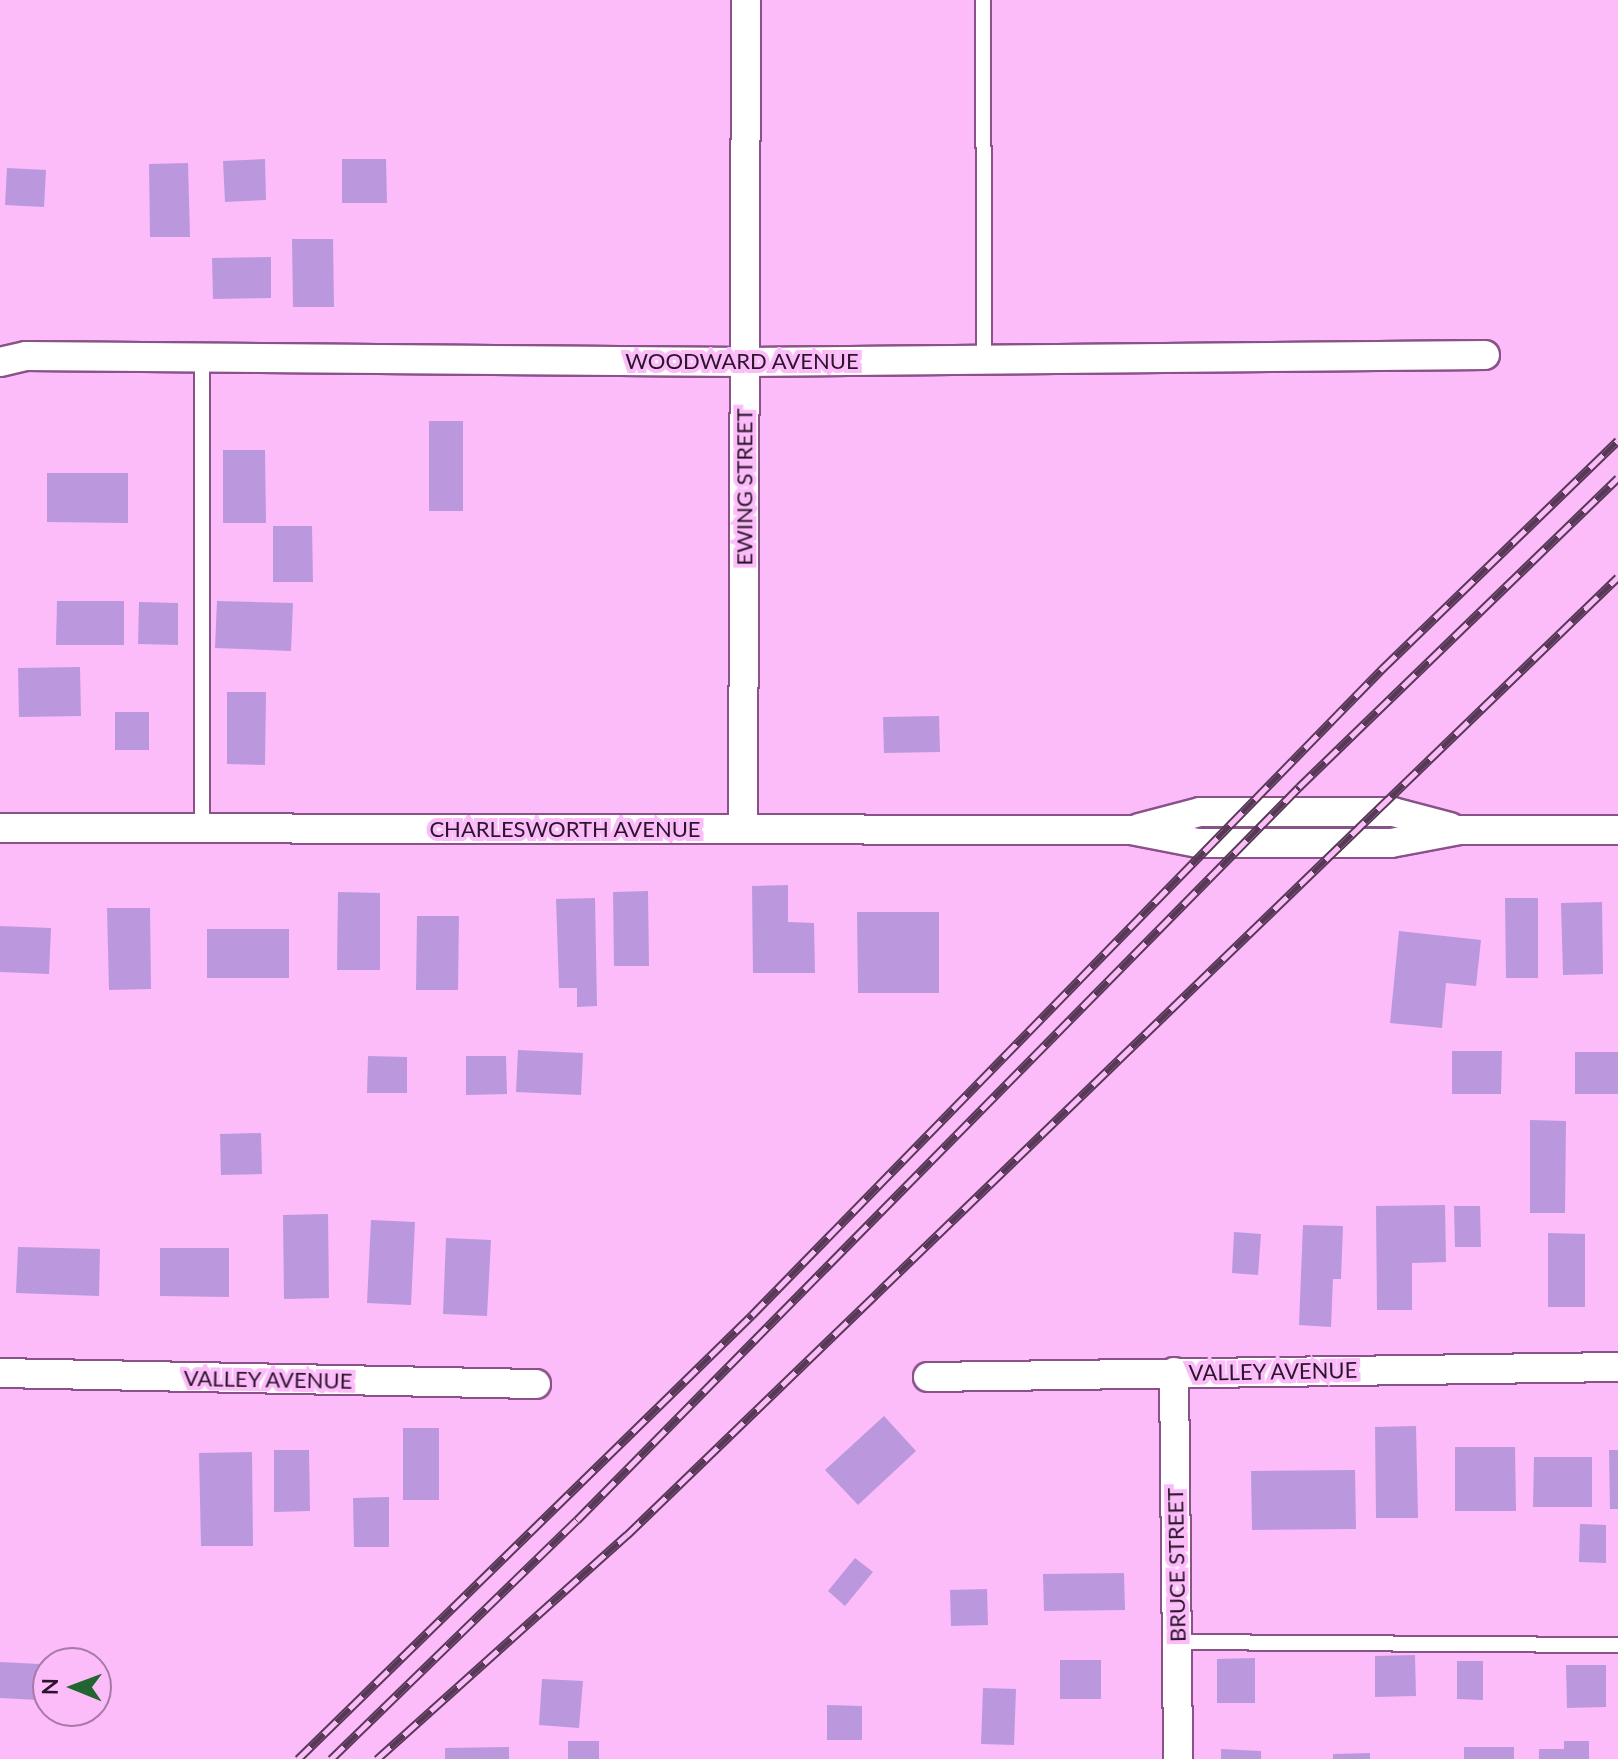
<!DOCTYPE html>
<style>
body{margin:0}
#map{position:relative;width:1618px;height:1759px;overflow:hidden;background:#fbbcf9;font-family:Lato,sans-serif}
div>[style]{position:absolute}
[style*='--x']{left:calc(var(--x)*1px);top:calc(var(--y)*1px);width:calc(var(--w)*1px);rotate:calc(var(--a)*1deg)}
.building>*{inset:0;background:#bb98de}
.roads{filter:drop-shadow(2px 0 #895289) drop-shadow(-2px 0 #895289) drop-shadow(0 2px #895289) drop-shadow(0 -2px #895289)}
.service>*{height:14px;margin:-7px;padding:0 7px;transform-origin:7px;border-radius:7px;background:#fff}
.minor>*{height:28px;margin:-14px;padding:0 14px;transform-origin:14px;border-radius:14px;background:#fff}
.rail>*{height:9px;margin-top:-4.5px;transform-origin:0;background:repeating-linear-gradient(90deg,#fbbcf9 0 18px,#583857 0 36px);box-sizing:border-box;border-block:2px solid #583857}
span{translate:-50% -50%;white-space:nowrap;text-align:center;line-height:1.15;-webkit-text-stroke:8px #fbbcf9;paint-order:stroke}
.street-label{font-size:22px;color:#2c152c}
.north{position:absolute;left:32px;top:1647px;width:80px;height:80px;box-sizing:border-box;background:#fbbcf9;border:2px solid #a879a7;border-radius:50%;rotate:271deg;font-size:22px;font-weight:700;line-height:32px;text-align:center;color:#2c152c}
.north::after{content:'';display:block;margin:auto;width:28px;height:36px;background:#236530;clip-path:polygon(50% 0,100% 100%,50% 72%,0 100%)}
</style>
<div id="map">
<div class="building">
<i style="clip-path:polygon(265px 159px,266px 200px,225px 202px,223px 161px)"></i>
<i style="clip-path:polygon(342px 159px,386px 159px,387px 203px,342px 203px)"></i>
<i style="clip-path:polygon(188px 163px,190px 237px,150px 237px,149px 164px)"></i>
<i style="clip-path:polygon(7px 168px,46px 170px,44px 207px,5px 205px)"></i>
<i style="clip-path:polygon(292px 239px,333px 239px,334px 307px,293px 307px)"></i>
<i style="clip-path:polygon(271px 257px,271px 298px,213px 299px,212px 258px)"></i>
<i style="clip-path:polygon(429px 421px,463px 421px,463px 511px,429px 511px)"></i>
<i style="clip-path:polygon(223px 450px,265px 450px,266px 523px,223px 523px)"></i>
<i style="clip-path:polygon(47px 473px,128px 473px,128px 523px,47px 522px)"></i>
<i style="clip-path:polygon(273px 526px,312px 526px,313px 582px,273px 582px)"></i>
<i style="clip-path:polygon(57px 601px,124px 601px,124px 645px,56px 645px)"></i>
<i style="clip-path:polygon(217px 601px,293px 603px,291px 651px,215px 648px)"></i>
<i style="clip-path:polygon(139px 602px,178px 603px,178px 645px,138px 644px)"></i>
<i style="clip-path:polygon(80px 667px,81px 716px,19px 717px,18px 668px)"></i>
<i style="clip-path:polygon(227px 692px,266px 692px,265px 765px,227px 764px)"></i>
<i style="clip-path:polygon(115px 712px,149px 712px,149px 750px,115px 750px)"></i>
<i style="clip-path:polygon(939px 716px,940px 752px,884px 753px,883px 717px)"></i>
<i style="clip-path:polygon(788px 885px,788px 922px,814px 923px,815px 973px,753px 973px,752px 886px)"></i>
<i style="clip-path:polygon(648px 891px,649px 966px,614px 966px,613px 892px)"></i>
<i style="clip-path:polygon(338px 892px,380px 893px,380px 970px,337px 970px)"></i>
<i style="clip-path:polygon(595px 898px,597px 1006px,577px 1007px,577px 988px,559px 988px,556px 899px)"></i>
<i style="clip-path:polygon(1505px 898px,1538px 898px,1538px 978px,1506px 978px)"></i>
<i style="clip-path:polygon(1602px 902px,1603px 974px,1563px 975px,1561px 903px)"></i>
<i style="clip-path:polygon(107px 908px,150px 908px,151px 989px,109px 990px)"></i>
<i style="clip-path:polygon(857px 912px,939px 912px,939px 993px,858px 993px)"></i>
<i style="clip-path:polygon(417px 916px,459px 916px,458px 990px,416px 990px)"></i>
<i style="clip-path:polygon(0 926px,51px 928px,49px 974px,0 972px)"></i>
<i style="clip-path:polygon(207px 929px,289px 929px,289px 978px,207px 978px)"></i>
<i style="clip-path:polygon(1399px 931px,1481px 940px,1476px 986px,1446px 983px,1442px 1028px,1390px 1023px)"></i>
<i style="clip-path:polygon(518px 1050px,583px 1053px,581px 1095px,516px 1092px)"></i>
<i style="clip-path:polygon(1452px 1051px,1502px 1051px,1501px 1094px,1452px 1094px)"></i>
<i style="clip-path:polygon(1575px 1052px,1618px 1052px,1618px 1094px,1575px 1094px)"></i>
<i style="clip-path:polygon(368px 1056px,407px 1057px,407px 1093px,367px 1093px)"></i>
<i style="clip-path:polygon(466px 1056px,506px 1056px,507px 1094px,466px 1095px)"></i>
<i style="clip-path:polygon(1530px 1120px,1566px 1121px,1565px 1213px,1530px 1213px)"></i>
<i style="clip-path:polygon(261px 1133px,262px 1174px,221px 1175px,220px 1134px)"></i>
<i style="clip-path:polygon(1445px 1205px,1446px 1262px,1412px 1263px,1412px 1310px,1377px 1310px,1376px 1206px)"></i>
<i style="clip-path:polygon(1454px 1206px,1480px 1206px,1481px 1247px,1455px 1247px)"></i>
<i style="clip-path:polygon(328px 1214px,329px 1298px,284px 1299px,283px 1215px)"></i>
<i style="clip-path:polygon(371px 1220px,415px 1222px,411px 1305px,367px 1303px)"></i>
<i style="clip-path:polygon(1303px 1225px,1343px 1226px,1341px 1279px,1333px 1279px,1331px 1327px,1299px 1325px)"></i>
<i style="clip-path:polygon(1234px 1232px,1261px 1234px,1258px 1275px,1232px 1273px)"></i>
<i style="clip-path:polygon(1548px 1233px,1585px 1234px,1585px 1307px,1548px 1307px)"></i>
<i style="clip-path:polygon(446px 1238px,491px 1240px,487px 1316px,443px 1314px)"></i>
<i style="clip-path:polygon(18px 1247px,100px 1249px,99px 1296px,16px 1293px)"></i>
<i style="clip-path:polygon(160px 1248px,229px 1248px,229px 1297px,160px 1296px)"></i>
<i style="clip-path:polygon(884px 1416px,916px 1451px,858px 1505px,825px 1470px)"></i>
<i style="clip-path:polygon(1416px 1426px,1418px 1518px,1376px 1518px,1375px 1427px)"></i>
<i style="clip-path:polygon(403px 1428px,439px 1428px,439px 1500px,403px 1500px)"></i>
<i style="clip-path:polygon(1455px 1447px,1515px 1447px,1516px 1511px,1455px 1511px)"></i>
<i style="clip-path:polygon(274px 1450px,309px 1450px,310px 1511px,274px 1512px)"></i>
<i style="clip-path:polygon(1609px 1450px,1618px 1450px,1618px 1509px,1610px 1509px)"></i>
<i style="clip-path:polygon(252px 1452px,253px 1546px,201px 1546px,199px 1453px)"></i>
<i style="clip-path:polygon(1534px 1457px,1592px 1457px,1592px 1507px,1533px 1507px)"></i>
<i style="clip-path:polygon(1355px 1470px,1356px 1529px,1252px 1530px,1251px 1471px)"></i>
<i style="clip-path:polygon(389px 1497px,389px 1547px,354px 1547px,353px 1498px)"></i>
<i style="clip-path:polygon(1580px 1524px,1606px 1525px,1606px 1563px,1579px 1562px)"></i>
<i style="clip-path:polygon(855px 1558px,873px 1572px,845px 1606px,828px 1591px)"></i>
<i style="clip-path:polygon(1124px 1573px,1125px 1610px,1044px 1611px,1043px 1574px)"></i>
<i style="clip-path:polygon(987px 1589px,988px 1625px,951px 1626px,950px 1590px)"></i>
<i style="clip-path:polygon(1415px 1655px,1416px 1696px,1375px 1697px,1375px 1656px)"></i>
<i style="clip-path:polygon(1255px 1658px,1255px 1703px,1217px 1703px,1217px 1659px)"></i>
<i style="clip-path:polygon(1060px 1660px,1101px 1660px,1101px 1699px,1060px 1699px)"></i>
<i style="clip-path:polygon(1457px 1661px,1483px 1661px,1483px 1700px,1457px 1699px)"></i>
<i style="clip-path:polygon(0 1662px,39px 1664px,38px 1700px,0 1698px)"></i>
<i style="clip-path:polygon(1566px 1665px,1606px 1665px,1606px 1707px,1567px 1708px)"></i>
<i style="clip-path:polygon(542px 1679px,583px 1681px,579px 1728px,539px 1725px)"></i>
<i style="clip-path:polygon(983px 1688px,1016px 1689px,1014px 1745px,981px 1744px)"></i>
<i style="clip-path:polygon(827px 1705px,862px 1706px,862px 1740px,827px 1740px)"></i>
<i style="clip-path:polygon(568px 1741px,599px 1741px,599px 1759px,568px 1759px)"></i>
<i style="clip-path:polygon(1564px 1741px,1589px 1741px,1589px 1759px,1539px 1759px,1539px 1749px,1564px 1749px)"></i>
<i style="clip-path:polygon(509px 1747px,509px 1759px,445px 1759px,445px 1748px)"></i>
<i style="clip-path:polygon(1464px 1747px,1514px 1747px,1514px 1759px,1464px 1759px)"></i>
<i style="clip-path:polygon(1221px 1749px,1261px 1751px,1261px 1759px,1221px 1759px)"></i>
<i style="clip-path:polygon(1370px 1753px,1370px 1759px,1333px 1759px,1333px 1754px)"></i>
</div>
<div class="roads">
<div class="service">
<i style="--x:983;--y:0;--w:360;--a:89.8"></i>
<i style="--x:202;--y:358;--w:470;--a:90"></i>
<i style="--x:1176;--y:1642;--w:442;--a:0.4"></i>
</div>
<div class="minor">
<i style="--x:0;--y:362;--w:27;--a:-13"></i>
<i style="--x:26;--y:356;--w:719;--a:0.48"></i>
<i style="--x:745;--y:362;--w:740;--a:-0.54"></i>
<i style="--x:0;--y:828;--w:1131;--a:0.1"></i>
<i style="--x:1131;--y:830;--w:68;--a:11"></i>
<i style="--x:1198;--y:843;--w:193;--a:0"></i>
<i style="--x:1391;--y:843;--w:70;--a:-10.7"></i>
<i style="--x:1460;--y:830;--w:158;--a:0"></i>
<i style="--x:1139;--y:828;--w:63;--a:-14.7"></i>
<i style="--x:1200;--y:812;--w:193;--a:0"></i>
<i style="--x:1393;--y:812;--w:59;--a:14.7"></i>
<i style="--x:743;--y:829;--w:829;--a:-89.79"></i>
<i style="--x:1174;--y:1372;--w:387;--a:89.4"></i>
<i style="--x:0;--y:1373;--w:536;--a:1.18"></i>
<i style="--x:928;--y:1377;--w:690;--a:-0.83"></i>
</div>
</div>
<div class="rail">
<i style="--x:298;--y:1759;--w:635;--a:-44.36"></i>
<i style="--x:752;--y:1315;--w:904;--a:-45.72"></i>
<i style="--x:1383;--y:668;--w:327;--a:-44.1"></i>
<i style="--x:331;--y:1759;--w:343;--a:-44.2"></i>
<i style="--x:577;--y:1520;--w:1029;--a:-45.43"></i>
<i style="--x:1299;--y:787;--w:444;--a:-44.1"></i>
<i style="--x:377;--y:1759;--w:336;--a:-41.9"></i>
<i style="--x:627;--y:1535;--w:1378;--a:-44.03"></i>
</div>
<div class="street-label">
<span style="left:742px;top:361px">WOODWARD AVENUE</span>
<span style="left:744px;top:487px;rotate:-90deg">EWING STREET</span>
<span style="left:565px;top:829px">CHARLESWORTH AVENUE</span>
<span style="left:1273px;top:1371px;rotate:-1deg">VALLEY AVENUE</span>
<span style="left:268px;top:1379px;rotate:1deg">VALLEY AVENUE</span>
<span style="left:1176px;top:1565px;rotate:-91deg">BRUCE STREET</span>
</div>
<div class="north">N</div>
</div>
